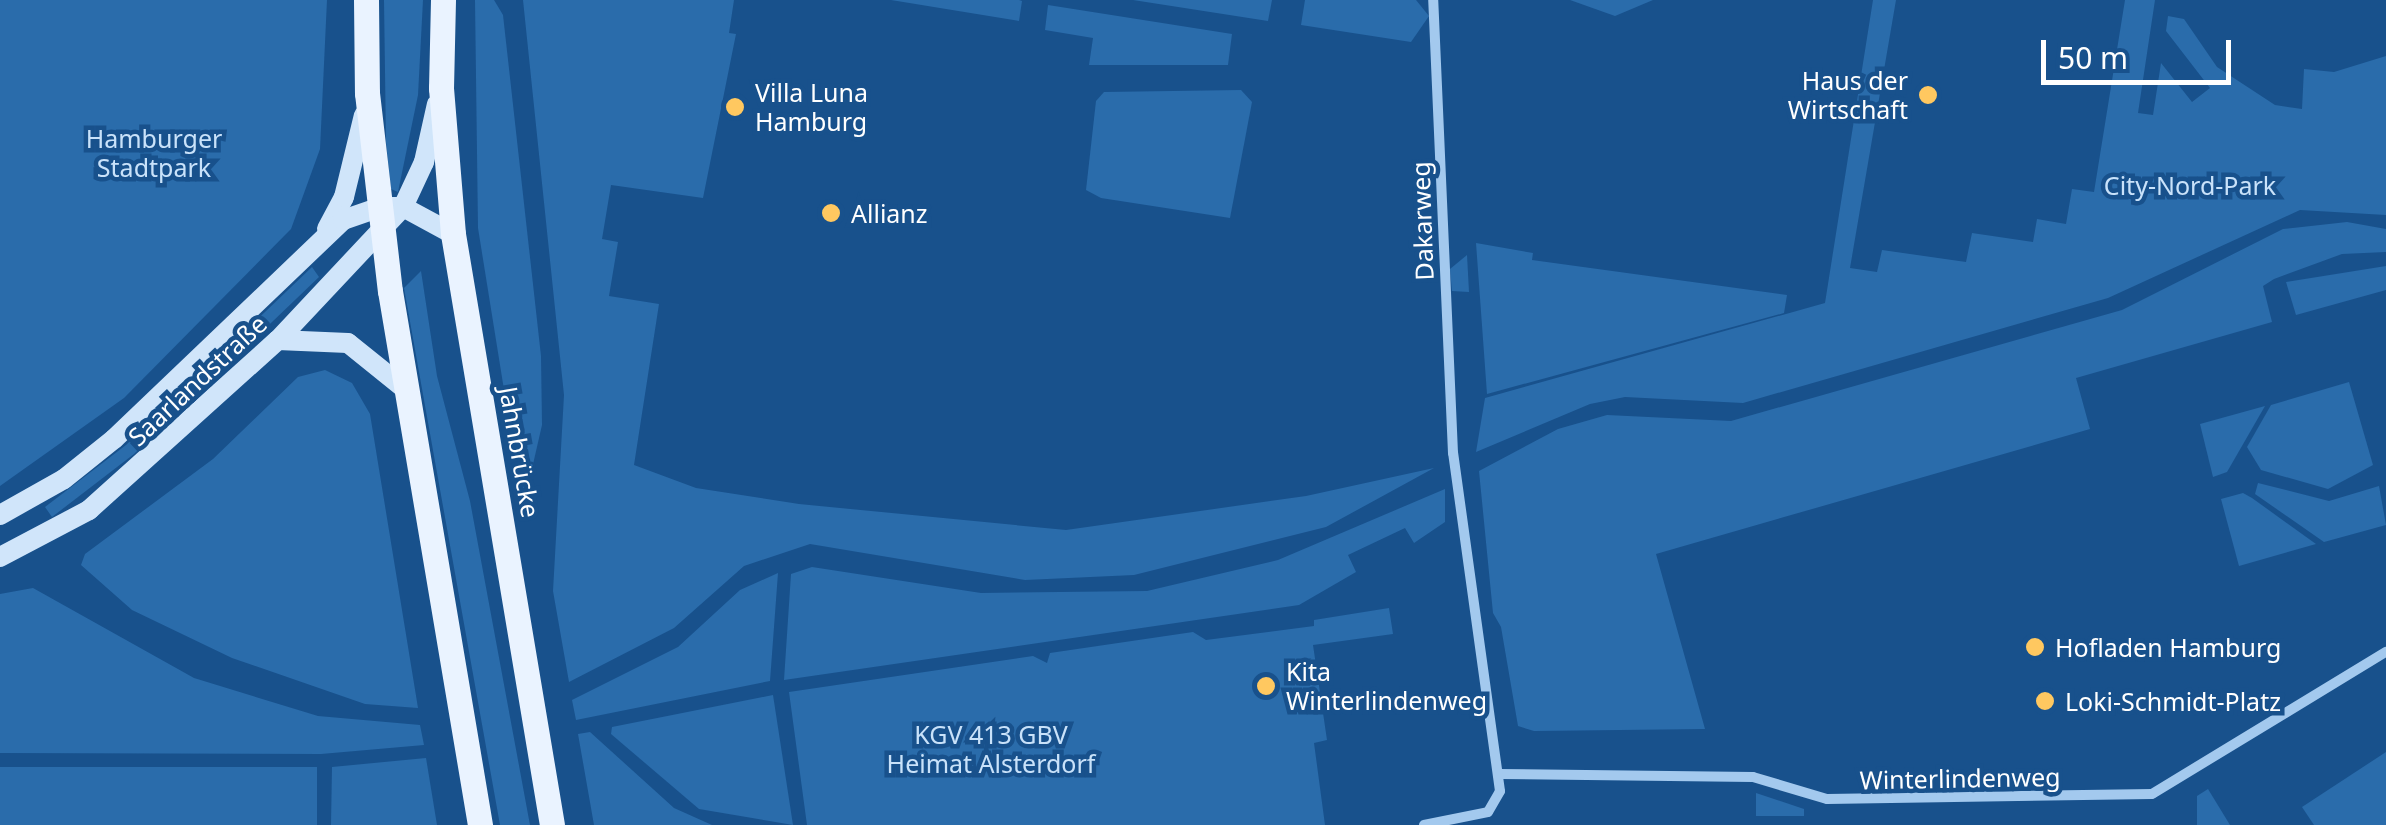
<!DOCTYPE html>
<meta charset="utf-8">
<style>
body{margin:0}
#map{position:relative;width:2386px;height:825px;overflow:hidden;background:#18518c;font-family:"Noto Sans",sans-serif}
div>[style]{position:absolute}
[style*='--x']{left:calc(var(--x)*1px);top:calc(var(--y)*1px);width:calc(var(--w)*1px);rotate:calc(var(--a)*1deg)}
.green>*{inset:0;background:#2a6cab}
.street>*{height:10px;margin:-5px;padding:0 5px;transform-origin:5px;border-radius:5px;background:#a3c9ee}
.secondary>*{height:20px;margin:-10px;padding:0 10px;transform-origin:10px;border-radius:10px;background:#d0e5fa}
.primary>*{height:25px;margin:-12.5px;padding:0 12.5px;transform-origin:12.5px;border-radius:12.5px;background:#eaf3ff}
.dots>*{width:28px;height:28px;translate:-50% -50%;box-sizing:border-box;border:5px solid #18518c;border-radius:50%}
span{translate:-50% -50%;white-space:nowrap;text-align:center;line-height:1.15;-webkit-text-stroke:9px #18518c;paint-order:stroke}
.poi-label{font-size:25px;color:#fff}
.right{translate:-100% -50%;text-align:right}
.left{translate:0 -50%;text-align:left}
.park-label{font-size:25px;color:#c9e2fa}
.street-label{font-size:25px;color:#fff}
.scale{position:absolute;left:2041px;top:40px;width:190px;height:45px;box-sizing:border-box;border:5px solid #fff;border-top:0;padding-left:12px;font-size:30px;line-height:35px;white-space:nowrap;color:#fff;-webkit-text-stroke:8px #18518c;paint-order:stroke}
</style>
<div id="map">
<div class="green">
<i style="clip-path:polygon(0 0,327px 0,320px 149px,291px 229px,124px 398px,0 486px)"></i>
<i style="clip-path:polygon(384px 0,423px 0,418px 95px,398px 192px,391px 189px,386px 142px)"></i>
<i style="clip-path:polygon(475px 0,494px 0,503px 15px,541px 356px,542px 425px,523px 508px,478px 228px)"></i>
<i style="clip-path:polygon(523px 0,734px 0,729px 33px,736px 34px,703px 198px,611px 185px,602px 239px,618px 242px,609px 296px,659px 304px,634px 465px,696px 488px,799px 504px,1066px 530px,1306px 496px,1434px 468px,1326px 527px,1134px 575px,1025px 580px,810px 544px,744px 566px,674px 628px,569px 682px,553px 591px,564px 395px)"></i>
<i style="clip-path:polygon(891px 0,1019px 0,1022px 1px,1019px 21px)"></i>
<i style="clip-path:polygon(1133px 0,1272px 0,1268px 21px)"></i>
<i style="clip-path:polygon(1305px 0,1416px 0,1429px 16px,1411px 42px,1301px 25px)"></i>
<i style="clip-path:polygon(1570px 0,1653px 0,1615px 16px)"></i>
<i style="clip-path:polygon(1873px 0,1896px 0,1850px 268px,1877px 272px,1882px 250px,1966px 262px,1972px 233px,2033px 242px,2037px 219px,2066px 224px,2072px 189px,2094px 192px,2125px 0,2155px 0,2138px 113px,2153px 115px,2161px 63px,2192px 102px,2210px 88px,2166px 31px,2168px 16px,2184px 19px,2217px 67px,2275px 105px,2302px 109px,2304px 69px,2334px 72px,2386px 56px,2386px 215px,2300px 210px,2108px 298px,1743px 403px,1625px 397px,1590px 404px,1476px 452px,1485px 398px,1825px 303px)"></i>
<i style="clip-path:polygon(1048px 5px,1232px 34px,1228px 65px,1089px 65px,1093px 38px,1045px 30px)"></i>
<i style="clip-path:polygon(1241px 90px,1252px 102px,1230px 218px,1101px 198px,1086px 190px,1096px 101px,1104px 92px)"></i>
<i style="clip-path:polygon(2347px 222px,2386px 229px,2386px 252px,2342px 254px,2274px 279px,2263px 286px,2272px 322px,2076px 378px,2090px 429px,1656px 554px,1705px 729px,1534px 731px,1518px 726px,1501px 627px,1493px 613px,1479px 471px,1558px 429px,1607px 415px,1731px 421px,2122px 310px,2283px 229px)"></i>
<i style="clip-path:polygon(1476px 243px,1533px 253px,1532px 260px,1787px 295px,1784px 313px,1487px 394px)"></i>
<i style="clip-path:polygon(1467px 255px,1469px 292px,1452px 291px,1450px 269px)"></i>
<i style="clip-path:polygon(2386px 266px,2386px 290px,2296px 315px,2286px 282px)"></i>
<i style="clip-path:polygon(312px 267px,319px 277px,134px 454px,52px 517px,45px 507px,126px 445px)"></i>
<i style="clip-path:polygon(421px 271px,437px 376px,470px 501px,530px 825px,500px 825px,404px 288px)"></i>
<i style="clip-path:polygon(325px 370px,352px 383px,370px 414px,418px 708px,365px 704px,232px 658px,132px 610px,81px 565px,85px 554px,213px 459px,298px 377px)"></i>
<i style="clip-path:polygon(2349px 382px,2373px 465px,2328px 489px,2261px 470px,2247px 447px,2271px 405px)"></i>
<i style="clip-path:polygon(2265px 406px,2227px 472px,2213px 477px,2200px 424px)"></i>
<i style="clip-path:polygon(2258px 483px,2329px 501px,2379px 486px,2386px 525px,2324px 542px,2255px 494px)"></i>
<i style="clip-path:polygon(1445px 489px,1445px 522px,1414px 543px,1405px 528px,1348px 555px,1356px 572px,1299px 605px,784px 680px,791px 574px,812px 567px,981px 593px,1147px 591px,1278px 560px)"></i>
<i style="clip-path:polygon(2243px 493px,2252px 498px,2316px 544px,2239px 566px,2221px 499px)"></i>
<i style="clip-path:polygon(778px 573px,770px 681px,576px 720px,572px 700px,678px 647px,740px 590px)"></i>
<i style="clip-path:polygon(33px 588px,194px 678px,318px 716px,420px 725px,424px 745px,321px 754px,0 753px,0 594px)"></i>
<i style="clip-path:polygon(1389px 608px,1393px 634px,1313px 645px,1327px 740px,1314px 743px,1325px 825px,807px 825px,789px 692px,1033px 656px,1047px 663px,1050px 653px,1193px 632px,1206px 640px,1314px 626px,1314px 620px)"></i>
<i style="clip-path:polygon(773px 695px,793px 825px,699px 809px,611px 734px,612px 727px)"></i>
<i style="clip-path:polygon(590px 732px,674px 808px,712px 825px,594px 825px,578px 734px)"></i>
<i style="clip-path:polygon(2386px 752px,2386px 825px,2314px 825px,2302px 807px)"></i>
<i style="clip-path:polygon(426px 758px,437px 825px,331px 825px,332px 767px)"></i>
<i style="clip-path:polygon(0 767px,317px 767px,317px 825px,0 825px)"></i>
<i style="clip-path:polygon(2208px 789px,2230px 825px,2197px 825px,2197px 796px)"></i>
<i style="clip-path:polygon(1756px 793px,1804px 809px,1804px 816px,1756px 816px)"></i>
</div>
<div class="street">
<i style="--x:1499;--y:774;--w:254;--a:0.7"></i>
<i style="--x:1753;--y:777;--w:77;--a:16.6"></i>
<i style="--x:1827;--y:799;--w:325;--a:-0.9"></i>
<i style="--x:2152;--y:794;--w:274;--a:-31.3"></i>
<i style="--x:1424;--y:825;--w:65;--a:-11.5"></i>
<i style="--x:1488;--y:812;--w:24;--a:-60"></i>
<i style="--x:1500;--y:791;--w:341;--a:-97.9"></i>
<i style="--x:1453;--y:453;--w:453;--a:-92.5"></i>
</div>
<div class="secondary">
<i style="--x:327;--y:229;--w:36;--a:-62"></i>
<i style="--x:344;--y:197;--w:84;--a:-76.3"></i>
<i style="--x:278;--y:340;--w:70;--a:2.5"></i>
<i style="--x:348;--y:343;--w:72;--a:38.8"></i>
<i style="--x:0;--y:515;--w:73;--a:-29.4"></i>
<i style="--x:64;--y:479;--w:64;--a:-38.7"></i>
<i style="--x:114;--y:439;--w:317;--a:-43.7"></i>
<i style="--x:343;--y:220;--w:39;--a:-19"></i>
<i style="--x:380;--y:207;--w:23;--a:0"></i>
<i style="--x:403;--y:207;--w:57;--a:28.4"></i>
<i style="--x:0;--y:557;--w:101;--a:-27.8"></i>
<i style="--x:89;--y:510;--w:254;--a:-42"></i>
<i style="--x:278;--y:340;--w:183;--a:-46.8"></i>
<i style="--x:403;--y:207;--w:50;--a:-65"></i>
<i style="--x:424;--y:162;--w:59;--a:-77.4"></i>
</div>
<div class="primary">
<i style="--x:366;--y:0;--w:93;--a:89.4"></i>
<i style="--x:367;--y:93;--w:199;--a:83.4"></i>
<i style="--x:390;--y:291;--w:542;--a:80.43"></i>
<i style="--x:443;--y:0;--w:88;--a:91.3"></i>
<i style="--x:441;--y:88;--w:146;--a:85.3"></i>
<i style="--x:453;--y:234;--w:599;--a:80.49"></i>
</div>
<div class="dots">
<i style="left:1928px;top:95px;background:#ffc860"></i>
<i style="left:735px;top:107px;background:#ffc860"></i>
<i style="left:831px;top:213px;background:#ffc860"></i>
<i style="left:2035px;top:647px;background:#ffc860"></i>
<i style="left:1266px;top:686px;background:#ffc860"></i>
<i style="left:2045px;top:701px;background:#ffc860"></i>
</div>
<div class="poi-label">
<span class="right" style="left:1908px;top:95px">Haus der<br>Wirtschaft</span>
<span class="left" style="left:755px;top:107px">Villa Luna<br>Hamburg</span>
<span class="left" style="left:851px;top:213px">Allianz</span>
<span class="left" style="left:2055px;top:647px">Hofladen Hamburg</span>
<span class="left" style="left:1286px;top:686px">Kita<br>Winterlindenweg</span>
<span class="left" style="left:2065px;top:701px">Loki-Schmidt-Platz</span>
</div>
<div class="park-label">
<span style="left:154px;top:153px">Hamburger<br>Stadtpark</span>
<span style="left:2190px;top:185px">City-Nord-Park</span>
<span style="left:991px;top:749px">KGV 413 GBV<br>Heimat Alsterdorf</span>
</div>
<div class="street-label">
<span style="left:1422px;top:221px;rotate:-92deg">Dakarweg</span>
<span style="left:197px;top:380px;rotate:-43deg">Saarlandstraße</span>
<span style="left:520px;top:452px;rotate:80deg">Jahnbrücke</span>
<span style="left:1960px;top:778px;rotate:-1deg">Winterlindenweg</span>
</div>
<div class="scale">50 m</div>
</div>
